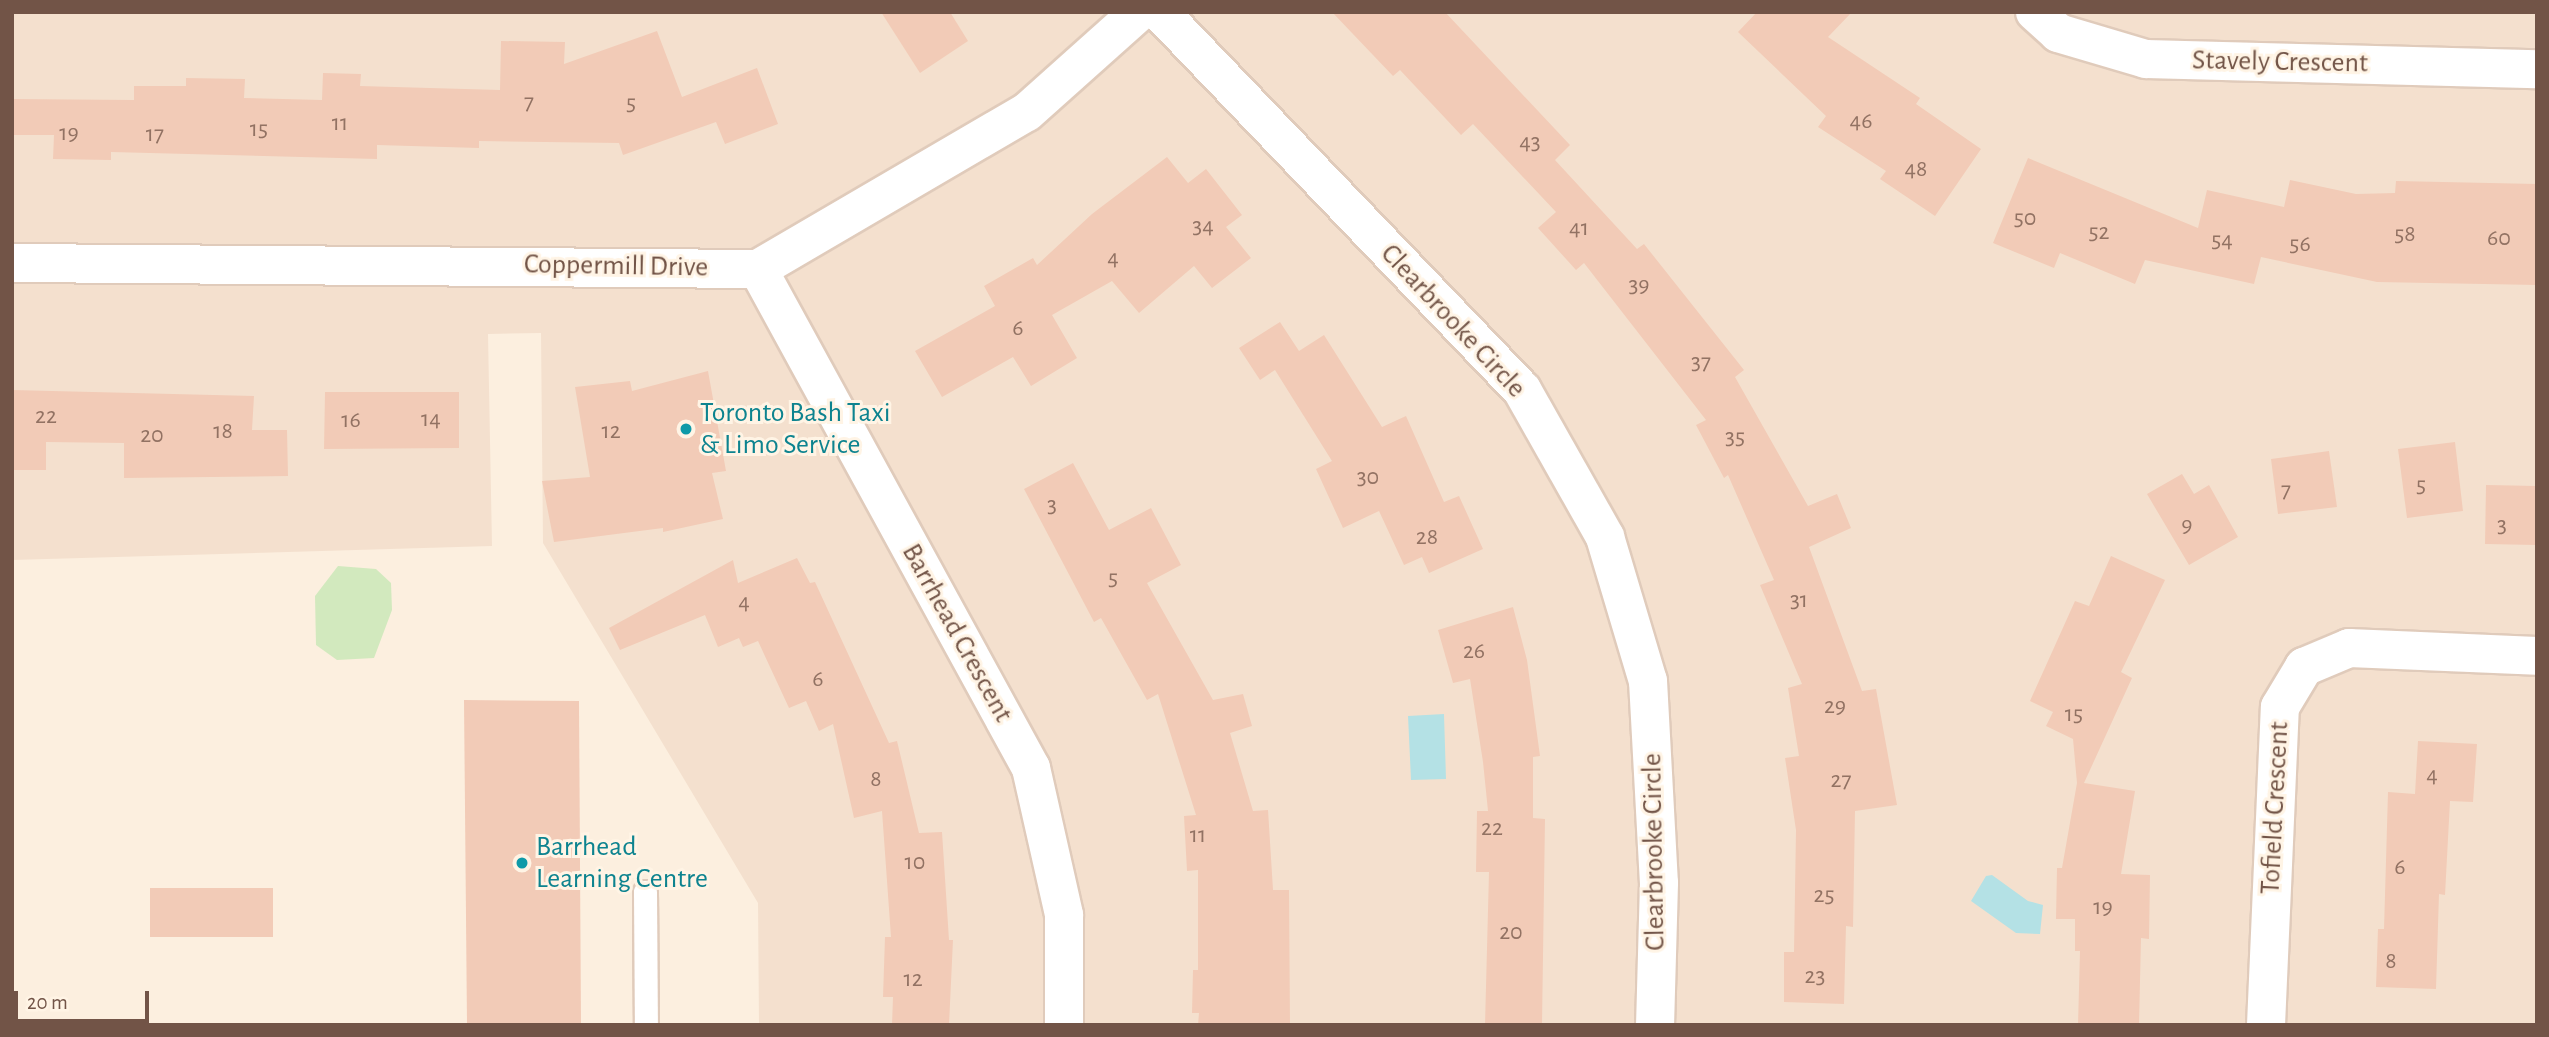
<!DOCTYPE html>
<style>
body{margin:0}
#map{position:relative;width:2549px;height:1037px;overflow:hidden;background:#fcefdf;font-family:"Alegreya Sans",sans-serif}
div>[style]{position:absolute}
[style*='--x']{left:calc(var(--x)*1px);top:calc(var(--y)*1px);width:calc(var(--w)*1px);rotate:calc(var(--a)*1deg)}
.residential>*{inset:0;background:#f4e0ce}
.green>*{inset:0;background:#d2e9be}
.water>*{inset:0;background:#b4e1e5}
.building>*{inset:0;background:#f2cbb7}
.roads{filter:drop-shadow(2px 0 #e0cbbb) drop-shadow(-2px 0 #e0cbbb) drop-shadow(0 2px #e0cbbb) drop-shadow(0 -2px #e0cbbb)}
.service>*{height:23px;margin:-11.5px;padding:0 11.5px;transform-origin:11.5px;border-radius:11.5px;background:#fff}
.minor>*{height:38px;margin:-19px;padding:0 19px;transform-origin:19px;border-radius:19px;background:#fff}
.dots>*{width:19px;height:19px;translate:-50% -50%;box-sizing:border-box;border:4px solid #fff4e5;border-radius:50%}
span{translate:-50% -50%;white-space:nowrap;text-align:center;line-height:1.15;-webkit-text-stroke:6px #fff4e5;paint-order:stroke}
.number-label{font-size:24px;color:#927263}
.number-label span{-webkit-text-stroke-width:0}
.street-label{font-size:28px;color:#725447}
.culture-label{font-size:28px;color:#0d838f}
.left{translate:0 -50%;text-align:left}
.frame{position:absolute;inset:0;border:14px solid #725447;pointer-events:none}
.scale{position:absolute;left:14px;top:991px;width:135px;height:32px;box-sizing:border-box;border:4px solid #725447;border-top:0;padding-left:9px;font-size:21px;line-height:24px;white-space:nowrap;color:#725447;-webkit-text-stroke:5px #fff4e5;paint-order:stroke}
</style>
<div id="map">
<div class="residential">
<i style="clip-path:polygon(12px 12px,2537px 12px,2537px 1025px,759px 1025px,758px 903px,543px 543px,541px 333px,488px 334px,492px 546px,12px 560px)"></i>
</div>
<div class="green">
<i style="clip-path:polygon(338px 566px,376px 569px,391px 583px,392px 610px,374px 658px,337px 660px,316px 645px,315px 596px)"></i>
</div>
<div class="water">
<i style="clip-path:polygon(1444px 714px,1446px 779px,1411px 780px,1408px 716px)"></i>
<i style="clip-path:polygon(1992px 875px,2028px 901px,2043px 905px,2040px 934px,2016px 933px,1971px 901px,1986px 876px)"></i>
</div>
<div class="building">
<i style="clip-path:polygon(881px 12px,950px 12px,968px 41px,920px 73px)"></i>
<i style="clip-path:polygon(1332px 12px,1445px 12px,1570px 145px,1555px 160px,1637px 249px,1644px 244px,1744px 370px,1735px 377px,1808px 506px,1837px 494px,1851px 528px,1809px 547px,1862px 691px,1876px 689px,1897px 805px,1855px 811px,1853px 927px,1846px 926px,1844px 1004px,1784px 1002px,1784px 952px,1794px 952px,1796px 830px,1785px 758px,1799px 756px,1788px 688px,1802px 684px,1760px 585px,1774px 580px,1728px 475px,1724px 478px,1696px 425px,1706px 420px,1584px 263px,1576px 270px,1538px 228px,1556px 212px,1473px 124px,1461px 135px,1400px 70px,1393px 76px)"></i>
<i style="clip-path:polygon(1757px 12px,1852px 12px,1828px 37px,1920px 98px,1916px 104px,1981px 149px,1935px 216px,1880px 179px,1886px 171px,1818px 127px,1826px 116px,1738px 32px)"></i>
<i style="clip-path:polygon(657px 31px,682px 97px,757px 68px,778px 124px,725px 144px,716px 122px,623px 155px,619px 143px,479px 141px,479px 148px,377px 145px,377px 159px,111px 152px,111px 160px,53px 159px,54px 135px,12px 135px,12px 99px,134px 100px,134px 86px,186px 86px,186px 78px,245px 79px,244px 98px,322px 100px,323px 73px,361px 74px,360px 86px,500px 90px,501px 41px,565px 42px,564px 64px)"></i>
<i style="clip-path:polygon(1167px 157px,1188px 183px,1206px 169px,1242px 215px,1226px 227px,1251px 258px,1212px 288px,1194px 266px,1139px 313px,1112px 281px,1052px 315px,1077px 358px,1031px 386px,1013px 357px,942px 397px,915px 351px,995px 306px,984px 286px,1033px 258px,1037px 265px,1092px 214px)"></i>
<i style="clip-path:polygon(2028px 158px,2198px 228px,2207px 190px,2284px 207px,2290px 180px,2356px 194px,2395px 193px,2396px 181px,2537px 184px,2537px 285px,2377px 282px,2261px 257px,2254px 284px,2145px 260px,2135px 284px,2060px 253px,2054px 268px,1993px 243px)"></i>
<i style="clip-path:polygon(1280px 322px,1299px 351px,1324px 335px,1382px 427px,1406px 416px,1444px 502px,1459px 496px,1483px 549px,1429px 573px,1422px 557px,1404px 565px,1379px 511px,1343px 528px,1316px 469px,1332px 461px,1275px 370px,1260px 380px,1239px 348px)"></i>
<i style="clip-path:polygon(708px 371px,726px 471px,712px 473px,723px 519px,663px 532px,663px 528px,554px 542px,542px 481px,590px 477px,575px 387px,630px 381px,632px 391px)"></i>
<i style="clip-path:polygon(12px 390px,254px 396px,252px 430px,287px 430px,288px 476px,124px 478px,124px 443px,46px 442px,46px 470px,12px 470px)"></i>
<i style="clip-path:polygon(325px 392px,459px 392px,459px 448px,324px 449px)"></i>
<i style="clip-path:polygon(2455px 442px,2463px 511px,2407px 518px,2398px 449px)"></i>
<i style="clip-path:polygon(2329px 451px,2337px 507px,2278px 514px,2271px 459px)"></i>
<i style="clip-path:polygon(1073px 463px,1109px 530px,1151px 508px,1181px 565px,1147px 583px,1213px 700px,1243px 694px,1252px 726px,1230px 733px,1253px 811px,1268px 810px,1273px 890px,1289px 890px,1290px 1025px,1198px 1025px,1199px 1013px,1192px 1013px,1193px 970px,1198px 970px,1198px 870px,1187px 871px,1184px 816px,1196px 815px,1158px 694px,1147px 700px,1101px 618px,1094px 622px,1024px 489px)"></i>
<i style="clip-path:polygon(2182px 474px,2194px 494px,2209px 485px,2238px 537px,2189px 565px,2147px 494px)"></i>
<i style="clip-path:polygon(2486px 485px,2537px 486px,2537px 545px,2485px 544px)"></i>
<i style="clip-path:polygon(2111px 556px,2165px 580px,2121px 672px,2132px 678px,2084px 783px,2135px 791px,2121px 874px,2150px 875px,2149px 939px,2141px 938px,2139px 1025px,2078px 1025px,2080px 951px,2075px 951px,2075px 919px,2056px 919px,2057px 868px,2062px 868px,2077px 783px,2073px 739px,2046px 726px,2053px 712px,2030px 701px,2075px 601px,2089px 606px)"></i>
<i style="clip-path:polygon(797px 558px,810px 583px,815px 582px,889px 743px,897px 741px,919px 833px,942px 832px,949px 940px,953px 940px,949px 1025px,892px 1025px,893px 997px,883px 997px,885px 937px,891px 937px,882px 811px,854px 818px,833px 724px,819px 731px,806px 701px,789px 708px,758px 641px,743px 647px,739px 638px,718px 647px,705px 615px,620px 650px,609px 628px,733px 560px,738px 583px)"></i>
<i style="clip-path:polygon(1513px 607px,1527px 660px,1540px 756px,1533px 757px,1533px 818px,1545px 819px,1542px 1025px,1485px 1025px,1489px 872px,1476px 872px,1477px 811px,1488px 811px,1483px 762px,1470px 679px,1453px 683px,1438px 630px)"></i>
<i style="clip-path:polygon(464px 700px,579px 701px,581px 1025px,467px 1025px)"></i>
<i style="clip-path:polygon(2418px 741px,2477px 744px,2473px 802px,2450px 801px,2445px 895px,2439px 894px,2436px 989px,2376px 987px,2378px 929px,2384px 929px,2388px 792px,2415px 794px)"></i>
<i style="clip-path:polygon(150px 888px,273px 888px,273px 937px,150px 937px)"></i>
</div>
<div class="roads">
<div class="service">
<i style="--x:645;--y:892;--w:133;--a:89.6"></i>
</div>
<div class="minor">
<i style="--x:1160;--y:12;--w:523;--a:46.24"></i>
<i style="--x:1522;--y:390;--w:169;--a:60.5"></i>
<i style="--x:1605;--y:537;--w:150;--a:73.4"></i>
<i style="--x:1648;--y:681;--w:202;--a:86.9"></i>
<i style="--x:1659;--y:883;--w:142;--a:91.6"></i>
<i style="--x:2035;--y:12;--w:31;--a:42"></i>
<i style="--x:2058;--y:33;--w:92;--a:16.5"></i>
<i style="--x:2146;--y:59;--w:391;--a:1.5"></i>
<i style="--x:12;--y:263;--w:746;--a:0.46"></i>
<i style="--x:758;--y:269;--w:311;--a:-30.3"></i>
<i style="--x:1027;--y:112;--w:150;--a:-41.8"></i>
<i style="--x:758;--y:269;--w:569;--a:61.32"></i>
<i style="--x:1031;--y:768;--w:151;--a:77.3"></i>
<i style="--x:1064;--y:915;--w:110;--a:90"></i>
<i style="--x:2266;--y:1025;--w:318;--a:-87.5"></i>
<i style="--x:2280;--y:707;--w:47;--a:-59"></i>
<i style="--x:2304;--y:667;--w:49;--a:-22.9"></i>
<i style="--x:2349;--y:648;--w:188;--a:2.4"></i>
</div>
</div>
<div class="dots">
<i style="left:686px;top:429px;background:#0f9aa8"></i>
<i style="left:522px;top:863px;background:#0f9aa8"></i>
</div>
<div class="number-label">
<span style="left:529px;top:103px">7</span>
<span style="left:631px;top:104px">5</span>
<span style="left:1861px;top:122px">46</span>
<span style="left:340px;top:124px">11</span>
<span style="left:259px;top:130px">15</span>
<span style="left:69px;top:134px">19</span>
<span style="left:155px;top:135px">17</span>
<span style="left:1530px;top:143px">43</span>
<span style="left:1916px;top:170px">48</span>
<span style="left:2025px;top:219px">50</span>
<span style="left:1203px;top:227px">34</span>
<span style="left:1579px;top:229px">41</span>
<span style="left:2099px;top:233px">52</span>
<span style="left:2405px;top:235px">58</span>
<span style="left:2499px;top:239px">60</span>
<span style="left:2222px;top:241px">54</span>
<span style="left:2300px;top:245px">56</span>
<span style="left:1113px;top:259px">4</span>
<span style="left:1639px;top:286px">39</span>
<span style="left:1018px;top:329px">6</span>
<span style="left:1701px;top:363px">37</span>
<span style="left:46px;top:417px">22</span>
<span style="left:431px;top:420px">14</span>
<span style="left:351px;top:421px">16</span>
<span style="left:223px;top:432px">18</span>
<span style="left:611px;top:432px">12</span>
<span style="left:152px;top:436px">20</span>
<span style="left:1735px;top:438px">35</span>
<span style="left:1368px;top:478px">30</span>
<span style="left:2421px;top:486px">5</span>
<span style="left:2286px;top:491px">7</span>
<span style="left:1052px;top:506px">3</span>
<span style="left:2187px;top:526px">9</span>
<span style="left:2502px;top:526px">3</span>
<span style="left:1427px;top:538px">28</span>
<span style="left:1113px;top:579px">5</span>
<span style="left:1799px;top:601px">31</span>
<span style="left:744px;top:603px">4</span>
<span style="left:1474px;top:652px">26</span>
<span style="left:818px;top:680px">6</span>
<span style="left:1835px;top:707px">29</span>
<span style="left:2074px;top:715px">15</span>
<span style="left:2432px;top:776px">4</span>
<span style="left:876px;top:780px">8</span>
<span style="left:1841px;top:781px">27</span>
<span style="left:1492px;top:829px">22</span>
<span style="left:1198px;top:836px">11</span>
<span style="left:915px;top:863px">10</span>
<span style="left:2400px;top:868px">6</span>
<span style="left:1824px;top:896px">25</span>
<span style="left:2103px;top:908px">19</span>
<span style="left:1511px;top:933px">20</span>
<span style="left:2391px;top:962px">8</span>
<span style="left:1815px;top:977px">23</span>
<span style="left:913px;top:980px">12</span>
</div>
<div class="street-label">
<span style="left:2280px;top:62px;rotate:1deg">Stavely Crescent</span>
<span style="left:616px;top:266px;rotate:1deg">Coppermill Drive</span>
<span style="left:1453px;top:321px;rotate:47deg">Clearbrooke Circle</span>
<span style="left:957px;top:633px;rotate:61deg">Barrhead Crescent</span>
<span style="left:2275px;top:808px;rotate:-87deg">Tofield Crescent</span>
<span style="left:1654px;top:852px;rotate:-91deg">Clearbrooke Circle</span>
</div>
<div class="culture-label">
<span class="left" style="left:700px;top:429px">Toronto Bash Taxi<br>&amp; Limo Service</span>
<span class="left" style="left:536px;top:863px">Barrhead<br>Learning Centre</span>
</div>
<div class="frame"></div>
<div class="scale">20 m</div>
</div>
